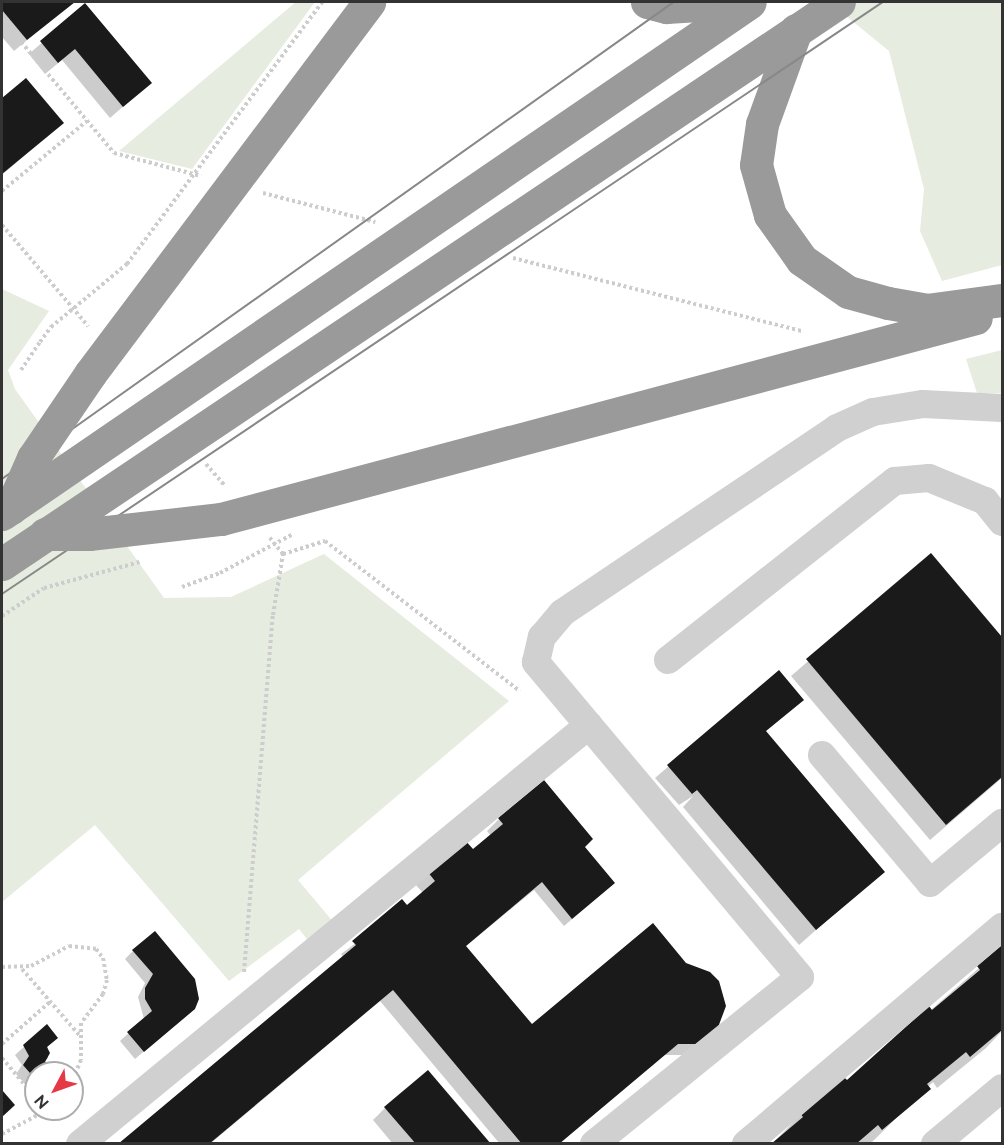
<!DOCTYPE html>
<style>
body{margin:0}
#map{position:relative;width:1004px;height:1145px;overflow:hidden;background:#fff;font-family:Raleway,sans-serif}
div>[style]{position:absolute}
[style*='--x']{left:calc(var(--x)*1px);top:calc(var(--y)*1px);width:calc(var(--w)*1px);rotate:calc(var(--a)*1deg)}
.green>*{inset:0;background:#e6ecdf}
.shadow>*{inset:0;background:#0003}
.building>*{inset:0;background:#1a1a1a}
.path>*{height:4px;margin-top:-2px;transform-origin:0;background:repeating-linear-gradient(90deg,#cdcdcd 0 3px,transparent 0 6px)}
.minor>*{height:28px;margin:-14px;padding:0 14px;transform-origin:14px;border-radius:14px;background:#d0d0d0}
.highway>*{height:33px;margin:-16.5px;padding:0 16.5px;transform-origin:16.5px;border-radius:16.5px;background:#9a9a9a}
.tram>*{height:1.5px;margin:-0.75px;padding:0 0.75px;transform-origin:0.75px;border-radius:0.75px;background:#888}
.path-bridge>*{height:4px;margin-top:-2px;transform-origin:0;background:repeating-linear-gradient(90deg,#cdcdcd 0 3px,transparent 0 6px)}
.highway-bridge>*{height:33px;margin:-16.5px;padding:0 16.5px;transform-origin:16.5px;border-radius:16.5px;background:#9a9a9a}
span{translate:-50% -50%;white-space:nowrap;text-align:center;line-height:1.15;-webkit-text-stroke:6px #fff;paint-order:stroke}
.frame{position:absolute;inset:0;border:3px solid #333;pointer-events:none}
.north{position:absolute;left:24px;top:1061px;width:60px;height:60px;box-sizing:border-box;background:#fff;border:2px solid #adadad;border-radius:50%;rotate:229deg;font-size:16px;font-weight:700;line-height:24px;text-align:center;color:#333}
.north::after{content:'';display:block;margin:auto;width:21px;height:27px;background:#e63946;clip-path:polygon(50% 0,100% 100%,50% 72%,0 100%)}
</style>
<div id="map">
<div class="green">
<i style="clip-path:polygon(296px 2px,315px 2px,192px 169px,119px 151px)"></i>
<i style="clip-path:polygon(829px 2px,1002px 2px,1002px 265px,942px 281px,920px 231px,924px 189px,889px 51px)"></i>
<i style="clip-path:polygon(2px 289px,49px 311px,8px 370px,15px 389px,164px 598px,231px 597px,324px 554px,509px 701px,298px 880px,335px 924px,310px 943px,299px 929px,229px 981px,95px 825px,2px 902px)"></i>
<i style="clip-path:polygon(1002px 350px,1002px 393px,977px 393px,966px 359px)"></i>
</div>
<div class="shadow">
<i style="clip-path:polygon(2px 2px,73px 2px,14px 51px,2px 37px)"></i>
<i style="clip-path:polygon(85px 5px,150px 83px,110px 118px,62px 60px,45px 74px,29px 54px)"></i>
<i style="clip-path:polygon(26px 80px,62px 123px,2px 175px,2px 100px)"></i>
<i style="clip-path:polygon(931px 555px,1002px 639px,1002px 778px,930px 840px,791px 676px)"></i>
<i style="clip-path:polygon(778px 672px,802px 700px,765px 732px,883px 871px,799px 945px,683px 807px,693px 796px,679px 805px,655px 778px)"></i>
<i style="clip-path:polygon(499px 819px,583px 847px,605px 891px,564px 926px,534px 890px,465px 947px,531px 1027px,685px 964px,716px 1029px,682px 1055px,664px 1055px,559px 1144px,500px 1144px,380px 1001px,210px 1144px,343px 957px,341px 954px,423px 893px,415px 884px,428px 872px,473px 851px,491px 836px,487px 831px)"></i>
<i style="clip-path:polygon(1002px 948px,1002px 1031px,986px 1048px,937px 1088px,933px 1082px,870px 1144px,772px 1144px,801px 1114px,847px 1083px)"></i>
<i style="clip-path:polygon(133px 951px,197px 999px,184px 1017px,135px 1059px,120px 1041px,144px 1019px,138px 997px,145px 983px,125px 959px)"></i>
<i style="clip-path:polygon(47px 1026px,48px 1058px,43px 1062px,52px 1072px,36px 1073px,36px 1086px,31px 1091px,16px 1074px,22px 1065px,15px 1055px)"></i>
<i style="clip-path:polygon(385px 1108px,489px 1144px,393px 1144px,373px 1120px)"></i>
</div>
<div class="building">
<i style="clip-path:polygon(2px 2px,75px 2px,27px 40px,2px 10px)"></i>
<i style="clip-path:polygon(85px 3px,152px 83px,123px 107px,75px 49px,58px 63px,40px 41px)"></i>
<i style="clip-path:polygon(26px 78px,64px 123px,2px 174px,2px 98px)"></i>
<i style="clip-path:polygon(931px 553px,1002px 637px,1002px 777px,946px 825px,806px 659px)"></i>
<i style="clip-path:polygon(779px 670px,804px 700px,766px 731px,885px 872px,816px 930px,697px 790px,692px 794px,667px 765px)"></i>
<i style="clip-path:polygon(544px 780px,593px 839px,585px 847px,615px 883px,572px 919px,542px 882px,466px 946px,532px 1024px,653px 923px,686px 963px,710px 972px,719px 981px,726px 1006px,717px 1030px,696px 1044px,678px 1044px,559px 1144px,522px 1144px,393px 990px,209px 1144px,118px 1144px,356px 945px,352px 941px,402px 899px,407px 905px,435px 881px,427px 871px,464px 839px,473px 849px,503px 824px,498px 818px)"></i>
<i style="clip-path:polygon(155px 931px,195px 979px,199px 999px,195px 1009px,144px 1052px,127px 1032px,152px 1011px,145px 999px,145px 988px,153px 974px,132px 950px)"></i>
<i style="clip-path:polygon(1002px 945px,1002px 1030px,970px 1057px,966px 1052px,927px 1084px,931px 1089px,882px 1130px,878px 1125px,856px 1144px,771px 1144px,803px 1117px,800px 1113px,844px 1077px,847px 1080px,929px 1006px,932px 1010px,980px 970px,977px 966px)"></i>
<i style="clip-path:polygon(47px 1024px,58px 1038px,47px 1047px,50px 1053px,45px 1062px,54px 1072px,36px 1073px,36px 1080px,23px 1065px,29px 1056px,23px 1045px)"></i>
<i style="clip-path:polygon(428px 1070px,491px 1144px,416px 1144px,384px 1107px)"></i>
<i style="clip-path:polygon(2px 1090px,15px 1105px,2px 1117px)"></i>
</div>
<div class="path">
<i style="--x:2;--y:19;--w:175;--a:50.1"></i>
<i style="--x:114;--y:153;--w:90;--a:14.8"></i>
<i style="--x:2;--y:191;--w:110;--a:-39.5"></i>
<i style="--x:263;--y:193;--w:116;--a:14.5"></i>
<i style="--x:2;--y:225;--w:133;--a:49.6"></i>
<i style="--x:513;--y:258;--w:298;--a:14.2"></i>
<i style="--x:21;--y:370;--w:34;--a:-56"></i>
<i style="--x:206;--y:464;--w:29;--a:49"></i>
<i style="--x:283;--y:554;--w:44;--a:-17.2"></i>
<i style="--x:325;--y:541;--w:246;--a:37.6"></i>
<i style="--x:182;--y:587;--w:40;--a:-20.2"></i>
<i style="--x:2;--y:967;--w:29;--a:-2"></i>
<i style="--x:31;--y:966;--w:43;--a:-27.8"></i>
<i style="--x:69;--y:946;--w:27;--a:6"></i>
<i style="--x:96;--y:949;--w:11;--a:52"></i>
<i style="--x:103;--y:958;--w:22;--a:80"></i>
<i style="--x:107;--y:980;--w:15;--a:106"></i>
<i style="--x:103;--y:994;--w:36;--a:127"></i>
<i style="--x:81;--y:1023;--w:37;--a:90"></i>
<i style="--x:81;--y:1060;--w:23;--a:113"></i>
<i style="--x:22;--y:969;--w:89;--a:49.1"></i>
<i style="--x:244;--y:972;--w:358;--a:-85.4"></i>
<i style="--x:273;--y:615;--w:62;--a:-80.7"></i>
<i style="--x:283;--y:554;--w:22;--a:-129"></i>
<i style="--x:2;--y:1044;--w:64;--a:-41.2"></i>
<i style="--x:2;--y:1058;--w:52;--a:49.6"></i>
<i style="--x:2;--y:1134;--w:53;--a:-28"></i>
</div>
<div class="minor">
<i style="--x:668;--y:660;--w:289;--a:-38.3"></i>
<i style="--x:895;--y:481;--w:34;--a:-5"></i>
<i style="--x:929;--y:478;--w:61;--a:22.3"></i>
<i style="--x:985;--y:501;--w:27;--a:51"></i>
<i style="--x:822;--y:755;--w:167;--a:49.8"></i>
<i style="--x:930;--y:883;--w:94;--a:-39.8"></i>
<i style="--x:80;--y:1144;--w:659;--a:-39.46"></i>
<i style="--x:594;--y:1144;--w:265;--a:-39"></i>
<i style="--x:800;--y:977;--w:411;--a:-130"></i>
<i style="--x:536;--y:662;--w:26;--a:-77"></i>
<i style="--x:542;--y:637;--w:31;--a:-50"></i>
<i style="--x:562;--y:613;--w:331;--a:-33.9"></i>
<i style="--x:837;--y:428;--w:39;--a:-24"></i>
<i style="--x:873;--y:412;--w:51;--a:-9.1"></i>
<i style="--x:923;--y:404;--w:79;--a:2.9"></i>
<i style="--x:746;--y:1144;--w:336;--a:-40.3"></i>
<i style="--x:935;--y:1144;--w:87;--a:-39.9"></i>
</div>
<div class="highway">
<i style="--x:647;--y:2;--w:20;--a:15"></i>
<i style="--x:666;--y:7;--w:83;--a:-3.4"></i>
<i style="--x:796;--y:30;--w:100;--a:109.9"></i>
<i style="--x:762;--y:124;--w:41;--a:98.3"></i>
<i style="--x:756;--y:165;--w:52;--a:74.4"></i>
<i style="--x:770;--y:215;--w:55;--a:54.6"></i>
<i style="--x:802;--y:260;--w:56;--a:34.8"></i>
<i style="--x:848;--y:292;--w:41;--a:15.4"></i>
<i style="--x:888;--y:303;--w:39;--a:10"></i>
<i style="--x:926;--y:310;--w:77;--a:-7.5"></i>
</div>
<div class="tram">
<i style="--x:2;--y:479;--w:824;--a:-35.37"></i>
<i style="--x:2;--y:594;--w:1061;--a:-33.9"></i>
</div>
<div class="path-bridge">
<i style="--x:40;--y:342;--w:19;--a:-54"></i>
<i style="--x:51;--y:327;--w:99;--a:-39.7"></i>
<i style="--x:127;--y:264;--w:327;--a:-53.3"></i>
<i style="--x:220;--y:573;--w:83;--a:-28.1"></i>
<i style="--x:2;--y:616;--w:50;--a:-33.7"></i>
<i style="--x:44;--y:588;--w:99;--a:-15.2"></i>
</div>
<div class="highway-bridge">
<i style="--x:11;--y:508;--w:55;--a:-66.3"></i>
<i style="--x:33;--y:458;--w:102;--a:-55.8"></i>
<i style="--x:90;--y:374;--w:465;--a:-53.1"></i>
<i style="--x:2;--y:514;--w:906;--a:-34.39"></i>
<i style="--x:45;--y:534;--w:44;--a:0"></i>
<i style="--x:89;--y:534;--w:133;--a:-6.5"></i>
<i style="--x:221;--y:519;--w:781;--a:-14.91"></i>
<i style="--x:2;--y:564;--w:1008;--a:-33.88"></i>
</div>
<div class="frame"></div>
<div class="north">N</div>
</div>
